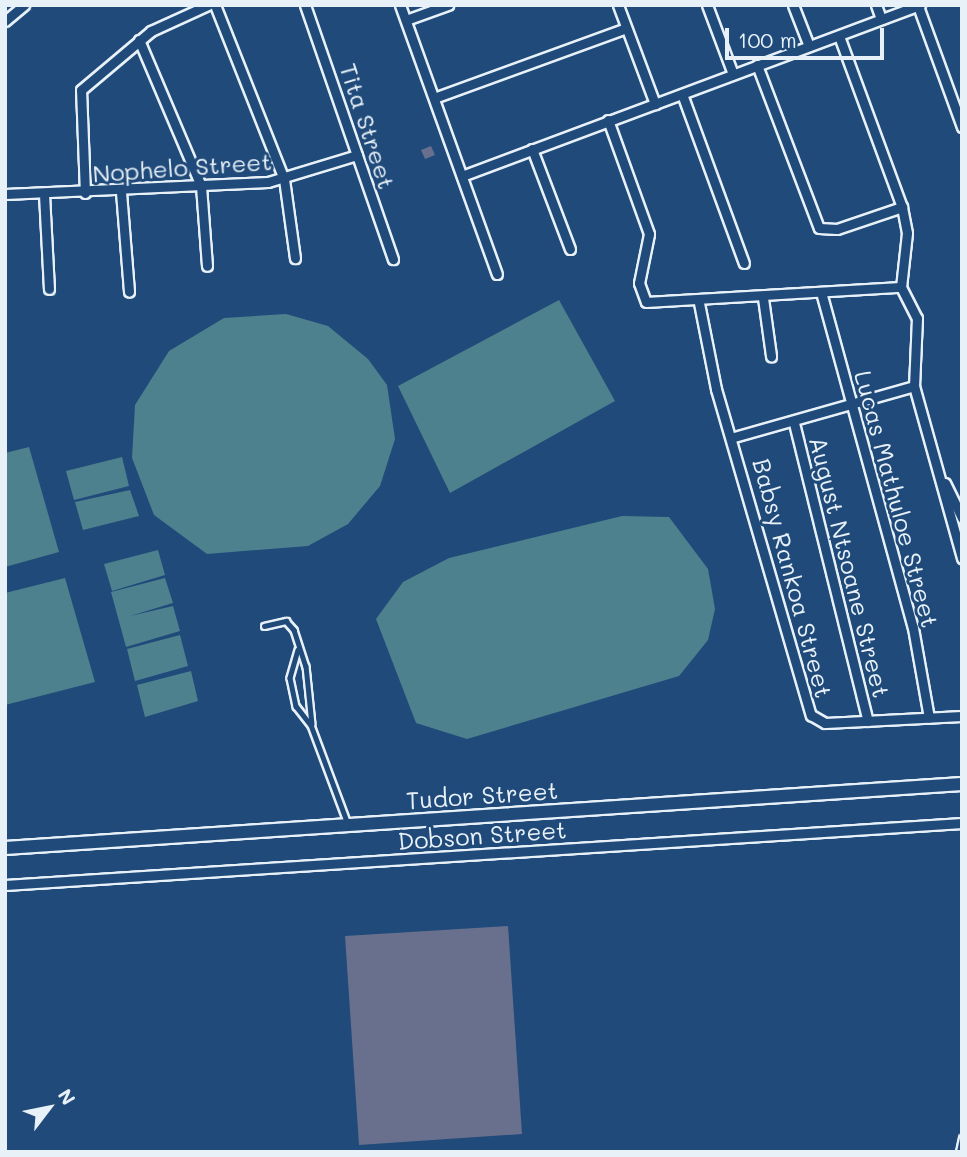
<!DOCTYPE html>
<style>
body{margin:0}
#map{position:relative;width:967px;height:1157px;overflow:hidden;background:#1f4a7a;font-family:Mali,sans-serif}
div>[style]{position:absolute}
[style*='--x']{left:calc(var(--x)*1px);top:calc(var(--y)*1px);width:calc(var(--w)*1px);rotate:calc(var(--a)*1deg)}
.green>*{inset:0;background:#4e818e}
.building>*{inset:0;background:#69708d}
.roads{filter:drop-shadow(2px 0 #e8f1f8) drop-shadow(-2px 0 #e8f1f8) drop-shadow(0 2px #e8f1f8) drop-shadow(0 -2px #e8f1f8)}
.lane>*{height:4.5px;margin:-2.25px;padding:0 2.25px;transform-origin:2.25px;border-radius:2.25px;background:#1f4a7a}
.street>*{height:9px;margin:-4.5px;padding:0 4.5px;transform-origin:4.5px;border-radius:4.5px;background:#1f4a7a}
.secondary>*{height:12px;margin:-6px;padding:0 6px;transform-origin:6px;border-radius:6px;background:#1f4a7a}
span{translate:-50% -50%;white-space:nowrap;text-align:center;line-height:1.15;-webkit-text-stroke:6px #1f4a7a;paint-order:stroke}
.street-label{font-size:24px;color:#e8f1f8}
.frame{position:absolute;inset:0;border:7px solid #e8f1f8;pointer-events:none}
.north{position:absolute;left:14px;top:1073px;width:70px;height:70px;-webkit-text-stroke:5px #1f4a7a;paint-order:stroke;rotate:58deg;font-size:19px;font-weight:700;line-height:28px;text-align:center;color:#e8f1f8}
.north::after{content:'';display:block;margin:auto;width:24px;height:32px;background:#e8f1f8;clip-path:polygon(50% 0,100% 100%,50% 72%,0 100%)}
.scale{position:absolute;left:725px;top:28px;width:159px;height:32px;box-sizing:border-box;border:4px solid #e8f1f8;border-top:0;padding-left:9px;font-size:21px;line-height:24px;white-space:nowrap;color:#e8f1f8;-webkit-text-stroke:5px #1f4a7a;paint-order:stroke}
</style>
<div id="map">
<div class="green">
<i style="clip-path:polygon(559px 300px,615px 401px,450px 493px,398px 386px)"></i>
<i style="clip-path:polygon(286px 314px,328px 326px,368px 359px,387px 385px,395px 439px,380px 486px,348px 524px,308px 546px,207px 554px,154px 515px,132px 458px,135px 405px,169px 351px,224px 318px)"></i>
<i style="clip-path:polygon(29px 447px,59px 552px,5px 567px,5px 453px)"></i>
<i style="clip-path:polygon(122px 457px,129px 486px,74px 500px,66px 471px)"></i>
<i style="clip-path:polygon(130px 490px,139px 516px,83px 530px,75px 502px)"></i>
<i style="clip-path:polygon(622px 516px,669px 517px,708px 569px,715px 609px,708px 640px,679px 676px,467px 739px,416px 723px,376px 619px,403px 582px,449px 558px)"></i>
<i style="clip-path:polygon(158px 550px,165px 575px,112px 591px,104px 564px)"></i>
<i style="clip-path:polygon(65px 578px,95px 682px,5px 705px,5px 593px)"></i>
<i style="clip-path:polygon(165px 578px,173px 603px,130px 616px,173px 606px,180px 631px,126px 647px,111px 592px)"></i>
<i style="clip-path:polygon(180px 635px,188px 666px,135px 681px,127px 649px)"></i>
<i style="clip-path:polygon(191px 671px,198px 701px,145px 717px,137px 685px)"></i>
</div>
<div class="building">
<i style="clip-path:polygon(431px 146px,435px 155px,425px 159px,421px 150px)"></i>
<i style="clip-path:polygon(508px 926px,522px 1134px,359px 1145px,345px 936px)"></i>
</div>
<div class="roads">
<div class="lane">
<i style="--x:264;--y:626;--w:23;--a:-13"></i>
<i style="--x:286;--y:621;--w:12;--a:48"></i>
<i style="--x:294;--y:630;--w:38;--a:72"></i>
<i style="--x:306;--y:666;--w:58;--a:84.1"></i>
<i style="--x:298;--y:650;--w:29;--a:106"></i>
<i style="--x:290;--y:678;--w:29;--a:78"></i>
<i style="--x:296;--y:706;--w:24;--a:52"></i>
<i style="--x:311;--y:725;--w:106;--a:69.5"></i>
<i style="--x:959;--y:1152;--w:14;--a:-78"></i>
</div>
<div class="street">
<i style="--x:215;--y:5;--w:187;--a:68.4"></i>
<i style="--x:284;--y:179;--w:80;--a:82.1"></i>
<i style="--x:305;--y:5;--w:269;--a:70.9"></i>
<i style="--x:400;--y:5;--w:286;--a:70.2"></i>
<i style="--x:618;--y:5;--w:106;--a:69.5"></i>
<i style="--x:707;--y:5;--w:74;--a:69.4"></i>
<i style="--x:793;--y:5;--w:44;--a:68.7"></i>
<i style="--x:876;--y:5;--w:15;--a:70"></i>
<i style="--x:918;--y:6;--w:129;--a:70"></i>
<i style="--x:406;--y:20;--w:45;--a:-19.7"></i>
<i style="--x:5;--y:21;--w:25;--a:-40"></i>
<i style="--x:839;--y:36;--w:182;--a:69.8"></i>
<i style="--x:902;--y:207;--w:26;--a:79"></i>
<i style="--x:907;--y:233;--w:54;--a:96.3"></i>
<i style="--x:139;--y:40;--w:159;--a:67"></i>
<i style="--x:201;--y:186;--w:80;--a:85.7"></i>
<i style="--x:757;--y:65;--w:174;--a:69.2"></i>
<i style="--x:819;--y:228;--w:18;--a:3"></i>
<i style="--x:837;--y:229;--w:69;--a:-18.7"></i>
<i style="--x:682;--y:94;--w:180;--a:69.9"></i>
<i style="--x:434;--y:98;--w:204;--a:-20"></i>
<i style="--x:608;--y:120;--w:121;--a:70.2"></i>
<i style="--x:649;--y:234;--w:50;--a:101.5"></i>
<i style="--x:639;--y:283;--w:20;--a:70"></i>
<i style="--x:646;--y:302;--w:255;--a:-3.4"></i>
<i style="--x:532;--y:149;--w:107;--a:69.2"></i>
<i style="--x:462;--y:176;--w:489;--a:-20.5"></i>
<i style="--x:121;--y:192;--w:100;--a:85.4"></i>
<i style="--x:85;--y:193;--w:103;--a:-92.2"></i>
<i style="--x:81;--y:90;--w:92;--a:-40.1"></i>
<i style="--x:151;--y:31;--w:63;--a:-24.5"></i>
<i style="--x:5;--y:194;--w:263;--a:-2.6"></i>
<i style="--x:268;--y:182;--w:93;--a:-16.9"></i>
<i style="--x:44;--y:194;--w:95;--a:87"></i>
<i style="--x:901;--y:287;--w:35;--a:63"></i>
<i style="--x:917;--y:318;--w:68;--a:92.5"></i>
<i style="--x:914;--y:386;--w:179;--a:74.4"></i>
<i style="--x:821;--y:292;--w:348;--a:74.7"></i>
<i style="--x:913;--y:628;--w:91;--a:79.9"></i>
<i style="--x:763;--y:298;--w:59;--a:82.1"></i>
<i style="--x:699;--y:303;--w:88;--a:78.8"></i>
<i style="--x:716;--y:389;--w:340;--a:73.8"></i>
<i style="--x:811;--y:715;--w:16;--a:30"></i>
<i style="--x:825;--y:723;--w:137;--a:-2.9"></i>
<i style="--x:794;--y:423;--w:307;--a:76.1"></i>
<i style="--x:734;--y:437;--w:187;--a:-15.8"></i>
<i style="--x:945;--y:483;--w:39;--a:64"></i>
<i style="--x:5;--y:885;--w:959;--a:-3.71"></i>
</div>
<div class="secondary">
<i style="--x:5;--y:848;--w:959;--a:-3.83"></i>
</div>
</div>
<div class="street-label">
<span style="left:368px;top:126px;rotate:72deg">Tita Street</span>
<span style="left:182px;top:167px;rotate:-4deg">Nophelo Street</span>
<span style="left:897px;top:499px;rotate:75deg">Lucas Mathuloe Street</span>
<span style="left:850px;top:567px;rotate:76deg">August Ntsoane Street</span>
<span style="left:793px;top:578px;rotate:75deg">Babsy Rankoa Street</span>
<span style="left:482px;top:795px;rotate:-4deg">Tudor Street</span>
<span style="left:482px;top:835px;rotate:-4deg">Dobson Street</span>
</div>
<div class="frame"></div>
<div class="north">N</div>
<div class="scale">100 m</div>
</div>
